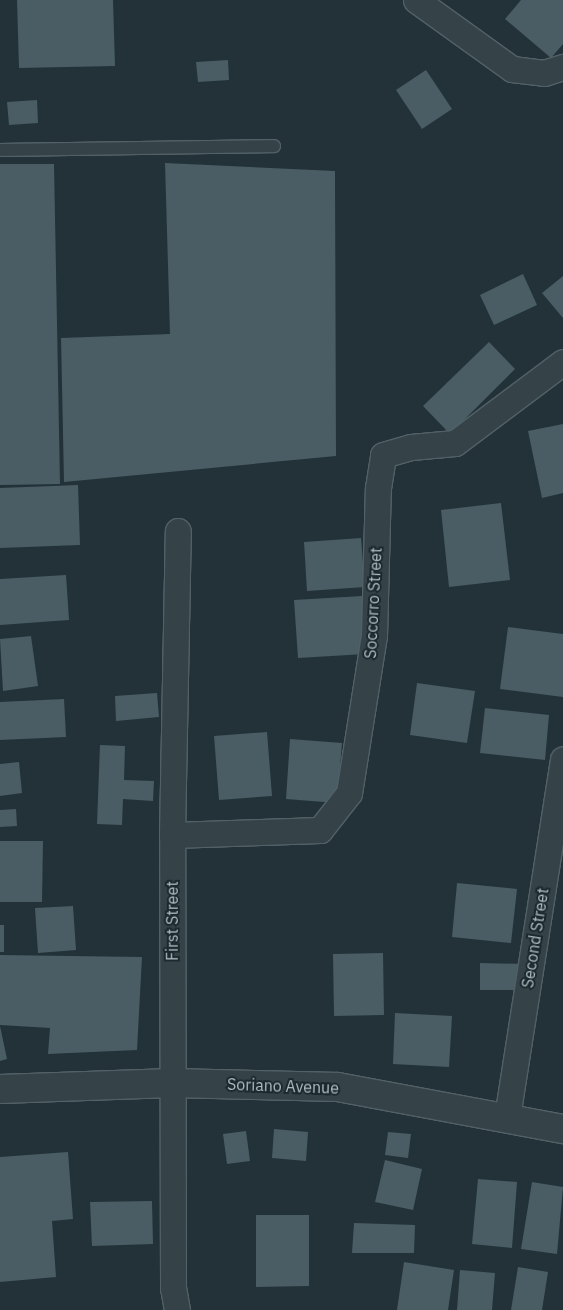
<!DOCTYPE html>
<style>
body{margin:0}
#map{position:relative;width:563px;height:1310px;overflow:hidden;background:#223238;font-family:"IBM Plex Sans",sans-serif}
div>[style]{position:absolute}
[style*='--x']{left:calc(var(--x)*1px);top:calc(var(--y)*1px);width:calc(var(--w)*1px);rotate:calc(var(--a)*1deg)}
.building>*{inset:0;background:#4a5d64}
.roads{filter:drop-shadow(1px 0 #536167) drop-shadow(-1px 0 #536167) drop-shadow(0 1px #536167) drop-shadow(0 -1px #536167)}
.service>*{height:12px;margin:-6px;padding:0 6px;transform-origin:6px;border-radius:6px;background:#354349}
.minor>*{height:25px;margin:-12.5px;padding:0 12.5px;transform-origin:12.5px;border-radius:12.5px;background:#354349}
.tertiary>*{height:28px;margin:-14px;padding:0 14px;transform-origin:14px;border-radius:14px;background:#354349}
span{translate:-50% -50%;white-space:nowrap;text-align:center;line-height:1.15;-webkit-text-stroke:4px #1b282d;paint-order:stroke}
.street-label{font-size:16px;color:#b0bfc5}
</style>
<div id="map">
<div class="building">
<i style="clip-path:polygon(17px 0,113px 0,115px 66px,19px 68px)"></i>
<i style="clip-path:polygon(521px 0,563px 0,563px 44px,551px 58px,505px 19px)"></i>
<i style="clip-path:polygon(228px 60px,229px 80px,198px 82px,196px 62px)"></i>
<i style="clip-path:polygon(426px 70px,452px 109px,422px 129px,396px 90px)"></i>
<i style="clip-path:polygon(37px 100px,38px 123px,9px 125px,7px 102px)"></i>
<i style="clip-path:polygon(165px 163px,335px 171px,336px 456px,64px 482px,61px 338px,170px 334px)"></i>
<i style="clip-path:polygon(0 164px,54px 164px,60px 484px,0 485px)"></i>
<i style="clip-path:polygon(523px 274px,537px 305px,494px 325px,480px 295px)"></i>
<i style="clip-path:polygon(563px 276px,563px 318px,542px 293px)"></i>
<i style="clip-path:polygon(489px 342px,515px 369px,450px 434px,423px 406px)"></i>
<i style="clip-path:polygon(563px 424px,563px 493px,542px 498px,528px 431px)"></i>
<i style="clip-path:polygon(78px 485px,80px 545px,0 548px,0 488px)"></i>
<i style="clip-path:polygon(501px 503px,510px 580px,449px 587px,441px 510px)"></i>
<i style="clip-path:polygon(361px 538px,365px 587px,307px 591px,304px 542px)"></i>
<i style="clip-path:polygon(66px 575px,69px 620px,0 625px,0 579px)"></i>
<i style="clip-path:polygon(362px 596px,365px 654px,298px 658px,294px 600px)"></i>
<i style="clip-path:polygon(508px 627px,563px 634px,563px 697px,500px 689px)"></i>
<i style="clip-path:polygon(31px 636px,38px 686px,3px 691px,0 639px)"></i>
<i style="clip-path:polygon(417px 683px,475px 691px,467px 743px,410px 735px)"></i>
<i style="clip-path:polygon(157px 693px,159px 717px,116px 721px,115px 696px)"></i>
<i style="clip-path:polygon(64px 699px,66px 737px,0 740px,0 702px)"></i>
<i style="clip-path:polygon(485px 708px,549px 715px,545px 760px,480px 753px)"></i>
<i style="clip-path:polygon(267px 732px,272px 796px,219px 800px,214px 736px)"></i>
<i style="clip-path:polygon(290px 739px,342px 743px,337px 803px,286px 799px)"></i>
<i style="clip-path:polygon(100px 745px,125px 746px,124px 780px,154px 781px,153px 801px,123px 799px,122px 825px,97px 824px)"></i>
<i style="clip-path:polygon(19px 762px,22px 793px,0 796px,0 764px)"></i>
<i style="clip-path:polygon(16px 809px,17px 826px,0 827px,0 810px)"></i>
<i style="clip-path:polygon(0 841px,43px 841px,42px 902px,0 902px)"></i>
<i style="clip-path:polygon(457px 883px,517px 889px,511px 943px,452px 937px)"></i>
<i style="clip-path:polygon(73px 906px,76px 950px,38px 953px,35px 908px)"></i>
<i style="clip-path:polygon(0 925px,4px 925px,4px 952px,0 952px)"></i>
<i style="clip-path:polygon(383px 953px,384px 1015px,334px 1016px,333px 954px)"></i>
<i style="clip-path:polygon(0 955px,142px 957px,137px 1050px,48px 1054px,50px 1028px,0 1025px)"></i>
<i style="clip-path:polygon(480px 963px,527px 964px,526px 990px,480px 990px)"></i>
<i style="clip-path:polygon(395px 1013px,452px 1016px,449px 1067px,393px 1064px)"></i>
<i style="clip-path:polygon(0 1026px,7px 1059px,0 1061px)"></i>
<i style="clip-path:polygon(274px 1129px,308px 1132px,306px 1161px,272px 1158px)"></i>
<i style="clip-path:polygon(246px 1131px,250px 1161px,227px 1164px,223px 1134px)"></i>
<i style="clip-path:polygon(388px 1132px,411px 1134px,408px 1158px,385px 1155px)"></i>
<i style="clip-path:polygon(68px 1152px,73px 1219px,52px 1221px,56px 1277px,0 1282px,0 1157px)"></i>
<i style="clip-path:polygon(385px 1160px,422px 1169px,413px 1210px,375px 1202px)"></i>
<i style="clip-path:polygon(478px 1179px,517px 1182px,512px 1248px,472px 1244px)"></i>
<i style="clip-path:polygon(532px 1182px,563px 1187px,557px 1254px,521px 1249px)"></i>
<i style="clip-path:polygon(152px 1201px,153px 1244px,92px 1246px,90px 1202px)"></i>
<i style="clip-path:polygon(256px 1215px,309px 1215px,309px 1286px,256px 1287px)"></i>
<i style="clip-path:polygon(354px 1223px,415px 1225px,414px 1253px,352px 1253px)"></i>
<i style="clip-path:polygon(404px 1262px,454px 1270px,448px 1310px,397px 1310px)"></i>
<i style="clip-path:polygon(518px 1267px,548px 1272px,542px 1310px,511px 1310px)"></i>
<i style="clip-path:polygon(460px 1270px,495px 1273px,492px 1310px,457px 1310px)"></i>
</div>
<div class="roads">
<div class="service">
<i style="--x:0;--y:150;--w:274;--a:-0.8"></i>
</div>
<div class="minor">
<i style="--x:416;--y:0;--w:118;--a:35.7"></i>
<i style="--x:512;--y:69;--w:32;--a:7"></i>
<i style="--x:544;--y:73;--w:20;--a:-18"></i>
<i style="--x:172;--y:835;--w:148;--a:-1.9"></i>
<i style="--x:320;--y:830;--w:47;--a:-51.9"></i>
<i style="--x:349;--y:793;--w:159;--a:-81"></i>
<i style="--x:374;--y:636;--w:148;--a:-88.5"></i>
<i style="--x:378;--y:488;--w:33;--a:-81"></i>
<i style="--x:383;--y:455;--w:29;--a:-16"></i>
<i style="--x:411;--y:447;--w:44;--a:-5.2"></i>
<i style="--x:455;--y:443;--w:135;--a:-36.9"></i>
<i style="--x:507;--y:1117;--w:362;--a:-81.1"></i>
<i style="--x:177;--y:1310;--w:22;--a:-100"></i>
<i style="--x:173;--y:1288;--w:453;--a:-90.1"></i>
<i style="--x:172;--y:835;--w:304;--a:-88.9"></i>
</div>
<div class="tertiary">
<i style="--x:0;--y:1089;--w:172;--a:-2"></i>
<i style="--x:172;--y:1083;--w:166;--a:1.4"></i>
<i style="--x:338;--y:1087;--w:229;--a:10.6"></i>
</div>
</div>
<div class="street-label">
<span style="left:373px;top:603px;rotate:-87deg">Soccorro Street</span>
<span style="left:172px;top:921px;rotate:-90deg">First Street</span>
<span style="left:535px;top:938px;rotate:-81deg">Second Street</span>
<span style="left:283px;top:1086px;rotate:2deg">Soriano Avenue</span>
</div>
</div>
